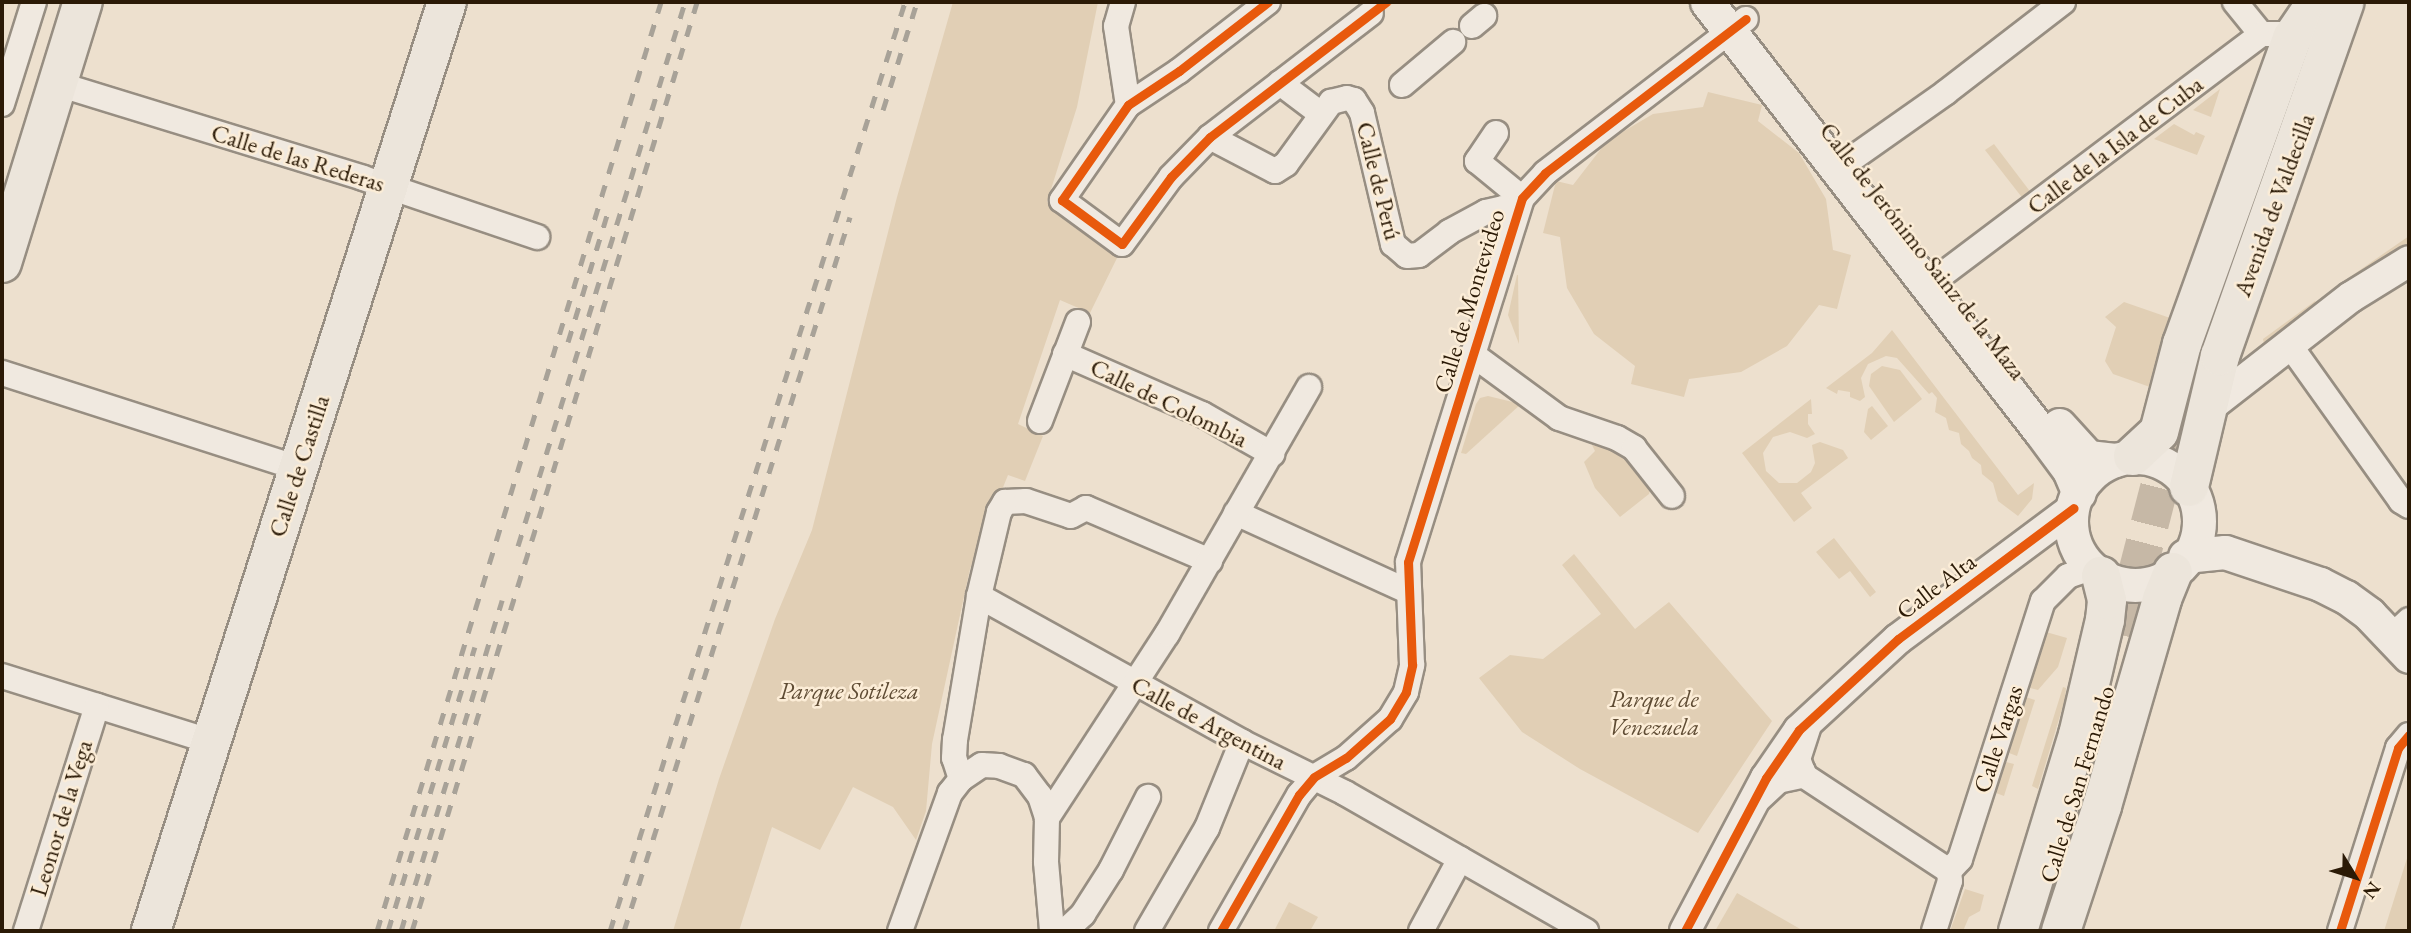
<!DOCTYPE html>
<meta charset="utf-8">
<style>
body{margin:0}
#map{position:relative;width:2411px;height:933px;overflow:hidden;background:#ede0ce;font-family:"EB Garamond",serif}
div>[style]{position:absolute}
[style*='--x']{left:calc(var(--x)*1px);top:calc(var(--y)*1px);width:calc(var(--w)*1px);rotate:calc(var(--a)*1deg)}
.green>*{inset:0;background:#e1cfb5}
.primary-tunnel>*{height:38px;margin-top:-19px;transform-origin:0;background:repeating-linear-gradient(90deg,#c6b8a6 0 38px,transparent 0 57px)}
.roads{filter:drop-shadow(2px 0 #978e82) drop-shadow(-2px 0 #978e82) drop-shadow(0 2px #978e82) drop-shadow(0 -2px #978e82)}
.minor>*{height:24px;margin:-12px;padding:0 12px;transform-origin:12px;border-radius:12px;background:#f0e9e0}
.tertiary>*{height:30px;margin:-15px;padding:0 15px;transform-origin:15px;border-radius:15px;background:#f0e9e0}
.secondary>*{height:33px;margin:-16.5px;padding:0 16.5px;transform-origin:16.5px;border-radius:16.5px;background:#f0e9e0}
.secondary>.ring{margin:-16.5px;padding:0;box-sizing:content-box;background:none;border:33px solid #f0e9e0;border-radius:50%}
.primary>*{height:38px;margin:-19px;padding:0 19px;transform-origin:19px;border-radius:19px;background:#ece5db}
.rail>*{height:5px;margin-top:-2.5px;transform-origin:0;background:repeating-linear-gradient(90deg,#a8a298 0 12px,transparent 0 24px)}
.cycleway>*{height:9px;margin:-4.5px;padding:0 4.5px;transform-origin:4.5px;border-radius:4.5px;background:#e8590c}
span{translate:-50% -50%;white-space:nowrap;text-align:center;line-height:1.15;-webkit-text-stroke:5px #fcedd7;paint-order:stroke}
.street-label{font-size:24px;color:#2b1a06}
.park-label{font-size:24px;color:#5f4c34;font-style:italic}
.frame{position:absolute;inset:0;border:4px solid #2b1a06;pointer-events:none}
.north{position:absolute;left:2320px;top:842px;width:70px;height:70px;-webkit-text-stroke:5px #fcedd7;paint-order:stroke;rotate:128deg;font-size:19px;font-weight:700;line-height:28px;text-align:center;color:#2b1a06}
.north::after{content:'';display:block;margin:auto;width:24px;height:32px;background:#2b1a06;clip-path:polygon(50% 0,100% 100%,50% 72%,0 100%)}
</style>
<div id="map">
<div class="green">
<i style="clip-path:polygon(953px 2px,1098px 2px,1077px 107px,1047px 202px,1117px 258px,1090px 313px,1060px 300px,1018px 424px,1043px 436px,1025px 481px,1008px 475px,970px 569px,932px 744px,926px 811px,916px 840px,893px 807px,853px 787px,820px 850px,772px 827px,739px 931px,673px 931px,719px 779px,775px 619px,812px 530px,897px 197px)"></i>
<i style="clip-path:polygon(2220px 89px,2211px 117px,2193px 110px)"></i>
<i style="clip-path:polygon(1708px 92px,1762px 105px,1758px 121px,1799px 153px,1826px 199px,1833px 250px,1851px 255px,1837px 309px,1819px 305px,1787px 346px,1741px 372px,1689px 379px,1684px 397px,1631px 384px,1635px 366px,1594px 334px,1567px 288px,1560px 237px,1543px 233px,1556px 181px,1573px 185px,1607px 141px,1653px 114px,1703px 107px)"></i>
<i style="clip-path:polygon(2174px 124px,2194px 135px,2196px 132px,2205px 136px,2197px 155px,2154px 139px)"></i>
<i style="clip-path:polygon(1994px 144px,2032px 194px,2024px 200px,1985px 150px)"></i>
<i style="clip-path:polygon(2409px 236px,2409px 247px,2336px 298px,2331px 290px)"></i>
<i style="clip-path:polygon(1517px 275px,1518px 275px,1519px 344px,1508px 315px)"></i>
<i style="clip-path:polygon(2315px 301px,2321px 309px,2265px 349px,2263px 339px)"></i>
<i style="clip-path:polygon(2124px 302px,2173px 319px,2150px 387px,2113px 374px,2105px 361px,2116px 327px,2105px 317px)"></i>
<i style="clip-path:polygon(1892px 330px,2018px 495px,2034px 483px,2032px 499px,2018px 516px,1998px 501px,1993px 483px,1982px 474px,1981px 465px,1972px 458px,1969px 451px,1961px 444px,1959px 433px,1949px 430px,1946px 418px,1935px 412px,1937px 398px,1932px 392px,1929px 394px,1897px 358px,1886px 356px,1868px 364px,1861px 378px,1865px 397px,1860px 401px,1850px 397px,1850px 392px,1838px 390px,1837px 394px,1826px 388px,1872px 353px)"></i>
<i style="clip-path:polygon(1882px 366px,1900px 370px,1922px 399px,1894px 422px,1869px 386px,1871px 374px)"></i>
<i style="clip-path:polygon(2192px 367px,2208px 373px,2184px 452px,2166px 445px)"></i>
<i style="clip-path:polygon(1488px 396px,1521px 404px,1466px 454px,1461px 453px,1476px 404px,1480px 398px)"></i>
<i style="clip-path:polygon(1811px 399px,1812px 414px,1808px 414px,1808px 424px,1815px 434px,1807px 438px,1790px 432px,1773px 437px,1763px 453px,1766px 471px,1779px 483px,1797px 483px,1811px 472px,1815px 463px,1812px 445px,1820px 442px,1843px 450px,1848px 458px,1801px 493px,1812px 508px,1794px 522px,1742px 453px)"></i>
<i style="clip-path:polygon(1872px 406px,1888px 426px,1871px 440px,1864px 432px,1868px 409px)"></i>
<i style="clip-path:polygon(1592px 445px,1608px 449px,1609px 446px,1624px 453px,1651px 487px,1649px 494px,1620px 517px,1595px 488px,1584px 462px,1595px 451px)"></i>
<i style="clip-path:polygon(1834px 538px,1876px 592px,1870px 597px,1850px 571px,1839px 579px,1816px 552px)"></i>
<i style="clip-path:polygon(1574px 554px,1635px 629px,1669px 602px,1772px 721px,1698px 833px,1580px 769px,1522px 732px,1479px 678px,1510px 655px,1543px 659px,1601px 614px,1562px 565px)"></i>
<i style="clip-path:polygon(2046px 632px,2067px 638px,2058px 667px,2038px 690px,2026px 687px)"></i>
<i style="clip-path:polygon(2063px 687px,2066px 688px,2065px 699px,2038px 789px,2032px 786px)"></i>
<i style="clip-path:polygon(2026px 697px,2035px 700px,2017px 756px,2009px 753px)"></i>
<i style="clip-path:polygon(2006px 762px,2014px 764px,2004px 796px,1996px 793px)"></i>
<i style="clip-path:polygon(2409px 852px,2409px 926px,2407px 931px,2384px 931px)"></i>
<i style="clip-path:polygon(1965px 889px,1984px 895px,1980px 911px,1969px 917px,1963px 931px,1950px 931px)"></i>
<i style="clip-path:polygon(1737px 893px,1802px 930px,1801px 931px,1715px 931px)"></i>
<i style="clip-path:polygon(1289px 902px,1318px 917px,1310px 931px,1274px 931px)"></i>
</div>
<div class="primary-tunnel">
<i style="--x:2121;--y:635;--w:244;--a:-75.5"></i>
</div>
<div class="roads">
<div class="minor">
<i style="--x:1123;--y:2;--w:25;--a:106"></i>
<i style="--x:1116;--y:26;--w:80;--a:81.4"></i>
<i style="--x:1268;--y:2;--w:113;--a:142.2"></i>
<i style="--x:1179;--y:71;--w:61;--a:146.3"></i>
<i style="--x:1128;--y:105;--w:116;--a:124.8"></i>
<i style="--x:1062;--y:200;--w:74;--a:36.3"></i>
<i style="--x:1122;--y:244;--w:83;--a:-53.8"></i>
<i style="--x:1171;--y:177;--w:56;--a:-45.7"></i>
<i style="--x:1210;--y:137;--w:203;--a:-37.6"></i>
<i style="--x:2235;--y:2;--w:41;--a:50.9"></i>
<i style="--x:1472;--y:26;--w:16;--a:-40"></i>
<i style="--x:1280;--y:83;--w:51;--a:37.1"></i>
<i style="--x:58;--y:84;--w:319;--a:17.1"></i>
<i style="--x:363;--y:178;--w:184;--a:18.7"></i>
<i style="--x:1402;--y:85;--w:67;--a:-40.1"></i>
<i style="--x:2;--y:104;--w:107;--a:-72.6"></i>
<i style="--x:1496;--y:133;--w:34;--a:124"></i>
<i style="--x:1477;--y:161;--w:58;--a:39.4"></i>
<i style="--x:1210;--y:137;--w:73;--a:27.6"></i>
<i style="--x:1275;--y:171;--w:13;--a:-32"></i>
<i style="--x:1286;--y:164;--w:77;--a:-54"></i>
<i style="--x:1331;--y:102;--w:16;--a:-14"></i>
<i style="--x:1347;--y:98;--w:7;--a:16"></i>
<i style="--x:1354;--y:100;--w:15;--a:58"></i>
<i style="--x:1362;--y:113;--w:135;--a:76.7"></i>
<i style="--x:1393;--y:244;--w:18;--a:41"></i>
<i style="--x:1407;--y:256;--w:12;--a:-5"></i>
<i style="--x:1419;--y:255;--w:38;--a:-37"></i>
<i style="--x:1449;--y:232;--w:42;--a:-28.4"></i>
<i style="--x:1486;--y:212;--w:17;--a:-13"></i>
<i style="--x:1503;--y:208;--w:14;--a:12"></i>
<i style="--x:1853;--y:158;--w:113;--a:-35.2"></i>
<i style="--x:1945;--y:93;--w:149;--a:-37.6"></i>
<i style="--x:1943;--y:274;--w:398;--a:-37"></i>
<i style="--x:2261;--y:34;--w:19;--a:0"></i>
<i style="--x:2280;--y:34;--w:13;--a:18"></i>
<i style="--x:2289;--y:344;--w:193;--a:54.5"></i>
<i style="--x:2401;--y:501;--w:9;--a:32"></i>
<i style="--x:1065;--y:354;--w:150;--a:23.7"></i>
<i style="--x:1202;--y:414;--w:81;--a:29.7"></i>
<i style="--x:1472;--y:354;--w:108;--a:36.3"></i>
<i style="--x:1559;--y:418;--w:61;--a:19"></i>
<i style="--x:1617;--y:438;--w:20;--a:30"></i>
<i style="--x:1634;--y:448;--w:61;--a:51.6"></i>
<i style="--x:2;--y:373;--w:311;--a:17.8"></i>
<i style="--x:1040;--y:421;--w:106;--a:-69"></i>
<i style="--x:1236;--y:513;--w:188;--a:24.5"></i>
<i style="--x:979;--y:596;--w:301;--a:29"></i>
<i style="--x:1242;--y:742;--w:115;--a:26.3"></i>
<i style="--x:1345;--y:793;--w:278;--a:29.8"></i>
<i style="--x:2391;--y:637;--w:25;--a:-43"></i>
<i style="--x:2;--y:676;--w:221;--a:17.4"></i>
<i style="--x:1800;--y:773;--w:178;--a:33.3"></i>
<i style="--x:961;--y:779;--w:22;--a:-108"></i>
<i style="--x:954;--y:758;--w:18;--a:-87"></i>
<i style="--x:955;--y:740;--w:146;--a:-80.5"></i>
<i style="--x:979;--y:596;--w:86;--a:-76.6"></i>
<i style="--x:999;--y:512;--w:12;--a:-59"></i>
<i style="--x:1005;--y:502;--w:21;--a:-3"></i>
<i style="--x:1026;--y:501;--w:47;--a:18.4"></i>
<i style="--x:1071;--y:516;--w:17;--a:-28"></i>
<i style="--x:1086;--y:508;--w:135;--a:23.1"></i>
<i style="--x:1047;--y:818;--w:220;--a:-56.9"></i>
<i style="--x:1167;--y:634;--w:285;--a:-60.1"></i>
<i style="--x:1949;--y:871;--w:16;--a:-47"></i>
<i style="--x:1960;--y:859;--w:271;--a:-72.2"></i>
<i style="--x:2043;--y:601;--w:35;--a:-45"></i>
<i style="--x:2068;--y:576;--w:24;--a:-19"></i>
<i style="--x:26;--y:931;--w:236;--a:-72.5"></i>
<i style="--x:900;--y:931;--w:147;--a:-70.1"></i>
<i style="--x:950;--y:793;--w:18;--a:-52"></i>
<i style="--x:961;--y:779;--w:25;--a:-34"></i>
<i style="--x:982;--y:765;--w:17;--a:3"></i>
<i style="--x:999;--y:766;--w:27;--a:20"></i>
<i style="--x:1024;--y:775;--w:26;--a:53"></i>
<i style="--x:1040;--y:796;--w:23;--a:72"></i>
<i style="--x:1047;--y:818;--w:44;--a:91.3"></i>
<i style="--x:1046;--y:862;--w:69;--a:85"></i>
<i style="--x:1065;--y:931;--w:25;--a:-43"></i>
<i style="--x:1083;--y:914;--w:52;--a:-57.5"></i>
<i style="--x:1111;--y:870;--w:82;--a:-63.1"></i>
<i style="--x:1147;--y:931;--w:119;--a:-59.8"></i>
<i style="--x:1207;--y:828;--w:93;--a:-67.9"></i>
<i style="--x:1221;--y:931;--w:157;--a:-60.2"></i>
<i style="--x:1299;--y:795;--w:23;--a:-50"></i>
<i style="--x:1314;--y:777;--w:37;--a:-31"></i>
<i style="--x:1346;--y:758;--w:59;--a:-41.6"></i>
<i style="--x:1390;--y:719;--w:31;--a:-59"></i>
<i style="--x:1406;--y:692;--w:28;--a:-77"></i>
<i style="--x:1412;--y:665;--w:103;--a:-92.2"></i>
<i style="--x:1408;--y:562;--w:381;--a:-72.6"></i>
<i style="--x:1522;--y:198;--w:34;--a:-47"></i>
<i style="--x:1545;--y:173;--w:253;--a:-37.5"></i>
<i style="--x:1421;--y:931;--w:82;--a:-61.6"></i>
<i style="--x:1934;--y:931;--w:52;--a:-72.3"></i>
<i style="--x:1950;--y:881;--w:10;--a:-96"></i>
<i style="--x:2340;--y:931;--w:192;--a:-72.4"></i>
<i style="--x:2398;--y:748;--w:17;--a:-50"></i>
</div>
<div class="tertiary">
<i style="--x:2207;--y:409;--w:182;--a:-37.9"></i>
<i style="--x:2351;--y:297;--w:68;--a:-31.8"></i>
<i style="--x:1758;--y:796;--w:26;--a:-43"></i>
<i style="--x:1777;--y:778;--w:24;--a:-12"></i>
<i style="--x:1800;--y:773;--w:15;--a:-110"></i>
<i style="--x:1795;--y:759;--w:33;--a:-72"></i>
<i style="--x:1685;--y:931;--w:173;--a:-62.1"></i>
<i style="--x:1766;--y:778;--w:58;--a:-55.5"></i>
<i style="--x:1799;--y:730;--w:134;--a:-42.6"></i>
<i style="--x:1898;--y:639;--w:219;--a:-36.7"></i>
</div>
<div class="secondary">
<i style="--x:1707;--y:2;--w:543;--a:52.18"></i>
<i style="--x:2040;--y:431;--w:49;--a:53.4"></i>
<i style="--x:2069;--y:470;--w:25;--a:67"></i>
<i style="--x:2059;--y:425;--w:43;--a:47.8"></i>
<i style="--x:2088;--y:457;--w:27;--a:6"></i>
<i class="ring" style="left:2071px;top:457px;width:95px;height:95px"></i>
<i style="--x:2185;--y:556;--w:40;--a:-5.7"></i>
<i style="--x:2225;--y:552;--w:100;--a:18.6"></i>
<i style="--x:2320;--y:584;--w:29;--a:27"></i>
<i style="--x:2346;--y:597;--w:29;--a:36"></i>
<i style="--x:2369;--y:614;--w:58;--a:46.4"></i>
</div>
<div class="primary">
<i style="--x:2;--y:263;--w:273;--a:-72.8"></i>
<i style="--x:2133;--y:456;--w:35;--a:-43"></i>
<i style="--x:2159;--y:432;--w:91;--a:-75.4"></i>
<i style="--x:2182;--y:344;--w:325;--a:-70.2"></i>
<i style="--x:2292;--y:38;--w:42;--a:-55.6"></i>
<i style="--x:2189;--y:487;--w:135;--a:-76.7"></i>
<i style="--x:2220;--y:356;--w:375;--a:-70.6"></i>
<i style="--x:151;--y:931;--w:975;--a:-72.33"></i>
<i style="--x:2018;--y:931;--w:205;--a:-73"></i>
<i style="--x:2078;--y:735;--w:118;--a:-76.8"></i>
<i style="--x:2105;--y:620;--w:20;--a:-84"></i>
<i style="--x:2107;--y:600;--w:25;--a:-104"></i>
<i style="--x:2061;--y:931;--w:132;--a:-71.8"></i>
<i style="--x:2102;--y:806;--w:216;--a:-73.8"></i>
<i style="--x:2162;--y:599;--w:29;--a:-68"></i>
</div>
</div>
<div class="rail">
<i style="--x:883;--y:110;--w:113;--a:-72.5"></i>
<i style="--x:568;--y:342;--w:133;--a:-72.9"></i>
<i style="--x:518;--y:546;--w:569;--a:-72.93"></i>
<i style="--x:377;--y:931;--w:971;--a:-73"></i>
<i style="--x:388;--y:931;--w:297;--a:-73"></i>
<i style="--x:401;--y:931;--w:346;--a:-73"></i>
<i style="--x:412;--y:931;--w:972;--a:-72.94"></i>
<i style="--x:610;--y:931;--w:975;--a:-72.38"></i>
<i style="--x:624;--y:931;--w:749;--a:-72.44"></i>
</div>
<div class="cycleway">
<i style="--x:1268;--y:2;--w:113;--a:142.2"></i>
<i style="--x:1179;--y:71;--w:61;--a:146.3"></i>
<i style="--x:1128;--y:105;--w:116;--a:124.8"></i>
<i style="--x:1062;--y:200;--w:74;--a:36.3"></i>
<i style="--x:1122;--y:244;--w:83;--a:-53.8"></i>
<i style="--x:1171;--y:177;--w:56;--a:-45.7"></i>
<i style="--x:1210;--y:137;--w:222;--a:-37.5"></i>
<i style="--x:1221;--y:931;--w:157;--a:-60.2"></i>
<i style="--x:1299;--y:795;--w:23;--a:-50"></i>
<i style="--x:1314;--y:777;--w:37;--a:-31"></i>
<i style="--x:1346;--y:758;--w:59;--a:-41.6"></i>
<i style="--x:1390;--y:719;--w:31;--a:-59"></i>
<i style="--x:1406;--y:692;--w:28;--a:-77"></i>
<i style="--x:1412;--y:665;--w:103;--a:-92.2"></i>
<i style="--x:1408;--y:562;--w:381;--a:-72.6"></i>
<i style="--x:1522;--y:198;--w:34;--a:-47"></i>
<i style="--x:1545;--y:173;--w:253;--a:-37.5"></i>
<i style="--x:1685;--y:931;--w:173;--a:-62.1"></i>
<i style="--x:1766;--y:778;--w:58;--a:-55.5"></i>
<i style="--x:1799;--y:730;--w:134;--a:-42.6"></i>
<i style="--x:1898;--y:639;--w:219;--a:-36.7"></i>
<i style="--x:2340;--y:931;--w:192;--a:-72.4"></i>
<i style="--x:2398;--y:748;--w:17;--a:-50"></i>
</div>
<div class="street-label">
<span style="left:2115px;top:145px;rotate:-37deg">Calle de la Isla de Cuba</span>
<span style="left:298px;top:158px;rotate:17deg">Calle de las Rederas</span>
<span style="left:1379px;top:181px;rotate:76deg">Calle de Perú</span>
<span style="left:2274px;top:205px;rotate:-70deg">Avenida de Valdecilla</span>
<span style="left:1923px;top:251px;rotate:52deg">Calle de Jerónimo Sainz de la Maza</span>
<span style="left:1469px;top:301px;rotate:-73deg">Calle de Montevideo</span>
<span style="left:1169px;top:403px;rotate:26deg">Calle de Colombia</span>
<span style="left:299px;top:466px;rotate:-72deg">Calle de Castilla</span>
<span style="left:1936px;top:586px;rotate:-37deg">Calle Alta</span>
<span style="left:1209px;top:723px;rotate:28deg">Calle de Argentina</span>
<span style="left:1998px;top:739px;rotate:-72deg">Calle Vargas</span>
<span style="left:2077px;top:784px;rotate:-73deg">Calle de San Fernando</span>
<span style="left:61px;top:818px;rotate:-73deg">Leonor de la Vega</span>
</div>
<div class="park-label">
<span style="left:849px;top:691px">Parque Sotileza</span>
<span style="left:1654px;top:713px">Parque de<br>Venezuela</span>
</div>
<div class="frame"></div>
<div class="north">N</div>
</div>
